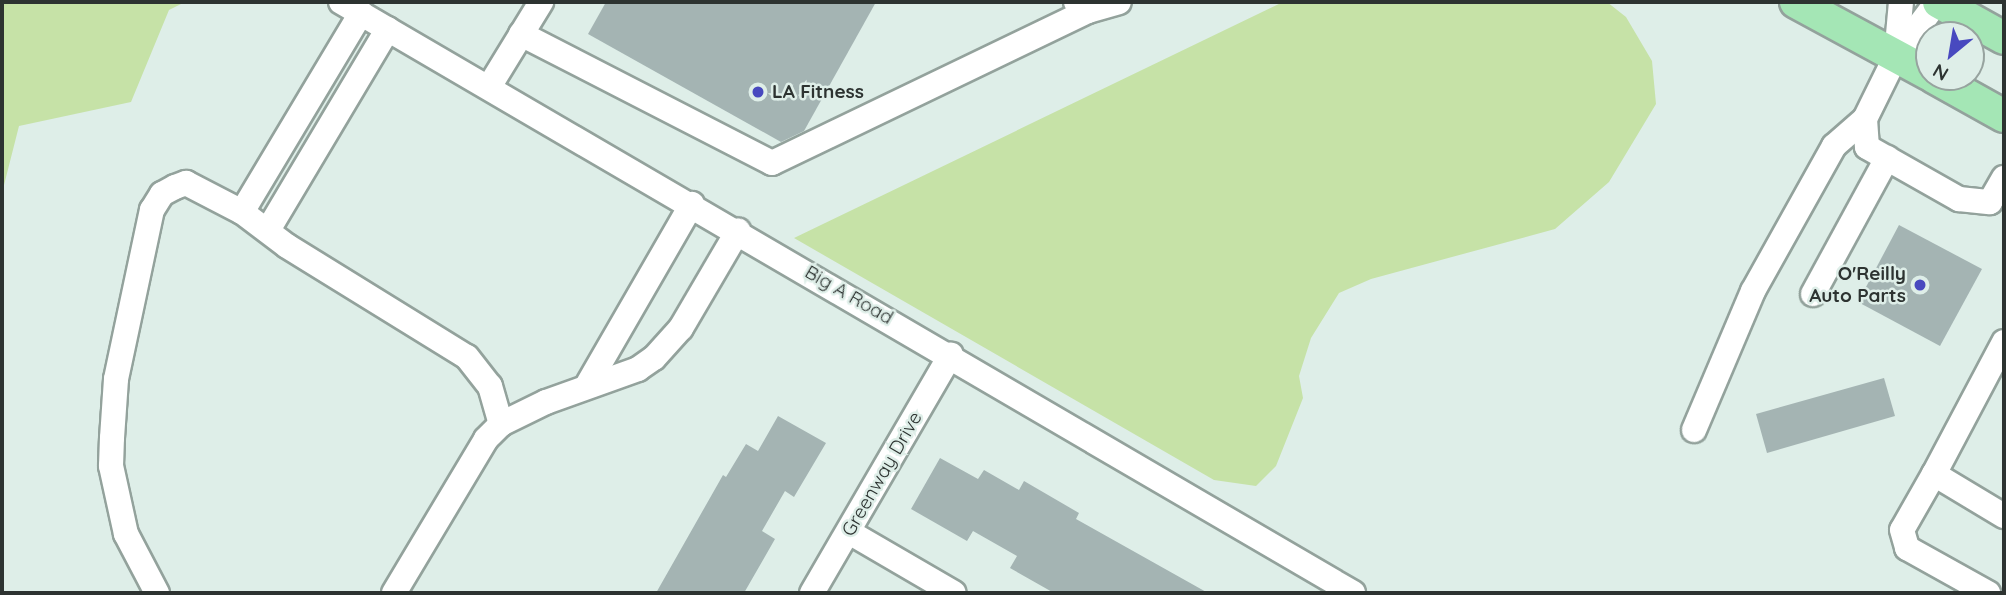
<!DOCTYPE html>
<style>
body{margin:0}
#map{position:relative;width:2006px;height:595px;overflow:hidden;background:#deeee8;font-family:Quicksand,sans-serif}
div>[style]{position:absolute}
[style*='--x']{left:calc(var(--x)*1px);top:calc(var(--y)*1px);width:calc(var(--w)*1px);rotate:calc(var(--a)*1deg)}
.green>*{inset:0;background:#c6e2a7}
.building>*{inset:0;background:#a4b4b3}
.roads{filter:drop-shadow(2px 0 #93a29c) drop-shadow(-2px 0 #93a29c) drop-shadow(0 2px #93a29c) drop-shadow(0 -2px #93a29c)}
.minor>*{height:24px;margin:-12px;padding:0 12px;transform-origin:12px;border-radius:12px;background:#fff}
.major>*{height:32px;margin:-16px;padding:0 16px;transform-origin:16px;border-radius:16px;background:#a4e6b5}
.dots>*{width:19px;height:19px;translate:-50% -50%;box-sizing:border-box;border:4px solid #deeee8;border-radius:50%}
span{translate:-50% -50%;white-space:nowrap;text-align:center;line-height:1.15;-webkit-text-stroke:5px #deeee8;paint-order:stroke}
.poi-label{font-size:19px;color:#2d3331;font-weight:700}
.left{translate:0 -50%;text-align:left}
.right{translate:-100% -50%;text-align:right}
.street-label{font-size:19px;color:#2d3331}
.frame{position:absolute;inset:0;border:4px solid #2d3331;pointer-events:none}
.north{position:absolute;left:1915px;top:21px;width:70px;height:70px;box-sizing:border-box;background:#deeee8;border:2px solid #97a39f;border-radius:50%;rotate:210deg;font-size:19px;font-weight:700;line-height:28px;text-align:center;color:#2d3331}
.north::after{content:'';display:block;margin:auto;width:24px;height:32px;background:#4849bf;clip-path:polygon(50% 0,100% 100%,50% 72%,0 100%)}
</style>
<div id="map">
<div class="green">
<i style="clip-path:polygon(2px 2px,185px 2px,169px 10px,131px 102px,19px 126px,2px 193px)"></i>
<i style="clip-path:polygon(1283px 2px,1607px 2px,1626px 17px,1652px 61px,1656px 104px,1609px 182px,1555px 229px,1371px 279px,1339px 293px,1311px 338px,1299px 376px,1303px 398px,1276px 466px,1256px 486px,1214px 480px,794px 238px)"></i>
</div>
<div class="building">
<i style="clip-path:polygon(606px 2px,876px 2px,804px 131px,781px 142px,588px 34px)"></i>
<i style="clip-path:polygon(1899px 225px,1982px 269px,1940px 346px,1858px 302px)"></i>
<i style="clip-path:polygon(1884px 378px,1895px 416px,1767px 453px,1756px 414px)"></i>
<i style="clip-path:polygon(778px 416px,826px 443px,794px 497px,785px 491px,762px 531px,775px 539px,744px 593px,656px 593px,723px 475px,726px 477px,746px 444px,758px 451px)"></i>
<i style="clip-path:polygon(940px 458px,978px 479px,984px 470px,1019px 490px,1024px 481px,1079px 513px,1076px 519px,1208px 593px,1054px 593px,1010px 568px,1017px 556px,973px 531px,967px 541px,911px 509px)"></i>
</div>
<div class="roads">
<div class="minor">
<i style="--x:341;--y:2;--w:1172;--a:30.28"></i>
<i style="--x:1937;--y:2;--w:68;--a:127.2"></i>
<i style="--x:1896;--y:56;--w:70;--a:116.2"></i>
<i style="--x:1865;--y:119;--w:28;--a:86"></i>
<i style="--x:1867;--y:147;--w:106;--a:29.5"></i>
<i style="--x:1959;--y:199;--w:31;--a:6"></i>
<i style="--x:1990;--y:202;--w:28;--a:-60"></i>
<i style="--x:1088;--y:11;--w:32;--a:-16"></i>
<i style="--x:521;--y:34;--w:282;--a:27.2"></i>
<i style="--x:772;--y:163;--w:351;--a:-25.7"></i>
<i style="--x:1088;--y:11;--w:15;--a:-143"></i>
<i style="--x:1896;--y:56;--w:54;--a:-84.7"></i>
<i style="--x:489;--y:87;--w:100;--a:-58.5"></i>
<i style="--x:242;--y:212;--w:232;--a:-59.1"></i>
<i style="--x:268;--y:230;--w:234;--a:-59.2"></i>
<i style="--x:1813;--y:294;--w:155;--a:-61.4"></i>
<i style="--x:2004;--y:342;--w:149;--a:117.9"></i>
<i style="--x:1934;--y:474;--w:82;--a:31"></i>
<i style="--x:588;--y:384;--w:208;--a:-60"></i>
<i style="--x:1694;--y:430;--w:151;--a:-67"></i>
<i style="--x:1753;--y:291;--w:166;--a:-60.8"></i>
<i style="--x:1834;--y:146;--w:41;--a:-41.1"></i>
<i style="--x:1934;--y:474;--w:64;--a:119.7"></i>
<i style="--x:1902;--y:530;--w:19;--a:74"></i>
<i style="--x:1907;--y:548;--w:93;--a:29.1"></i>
<i style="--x:849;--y:532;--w:121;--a:30.2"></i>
<i style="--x:157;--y:593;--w:67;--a:-117.7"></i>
<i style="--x:126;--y:534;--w:70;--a:-102.4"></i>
<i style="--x:111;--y:466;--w:28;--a:-88"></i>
<i style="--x:112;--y:438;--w:59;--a:-86.1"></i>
<i style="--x:116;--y:379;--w:173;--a:-78"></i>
<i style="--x:152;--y:210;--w:19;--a:-58"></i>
<i style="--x:162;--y:194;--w:15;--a:-28"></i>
<i style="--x:175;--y:187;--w:12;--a:-20"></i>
<i style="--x:186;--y:183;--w:63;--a:27.4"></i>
<i style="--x:242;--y:212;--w:56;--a:37.1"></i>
<i style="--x:287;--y:246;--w:211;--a:31.7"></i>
<i style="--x:467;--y:357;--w:37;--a:52"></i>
<i style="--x:490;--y:386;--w:40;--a:74"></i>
<i style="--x:394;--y:593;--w:179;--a:-59.1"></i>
<i style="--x:486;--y:439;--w:21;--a:-45"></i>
<i style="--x:501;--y:424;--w:50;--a:-26.1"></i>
<i style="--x:546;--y:402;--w:98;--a:-19.7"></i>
<i style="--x:638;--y:369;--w:19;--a:-35"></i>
<i style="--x:654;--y:358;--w:40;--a:-48"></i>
<i style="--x:681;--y:328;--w:113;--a:-59.6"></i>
<i style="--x:812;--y:593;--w:276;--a:-59.8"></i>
</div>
<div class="major">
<i style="--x:1796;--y:2;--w:151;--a:28.4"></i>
<i style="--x:1939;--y:2;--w:74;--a:29"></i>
<i style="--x:1934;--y:77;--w:80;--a:29.1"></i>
</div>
</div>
<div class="dots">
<i style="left:758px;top:92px;background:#4849bf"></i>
<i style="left:1920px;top:285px;background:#4849bf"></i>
</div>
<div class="poi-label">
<span class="left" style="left:772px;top:92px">LA Fitness</span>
<span class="right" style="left:1906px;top:285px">O'Reilly<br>Auto Parts</span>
</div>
<div class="street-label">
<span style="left:849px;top:295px;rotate:30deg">Big A Road</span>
<span style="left:882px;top:474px;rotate:-60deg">Greenway Drive</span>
</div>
<div class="frame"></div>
<div class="north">N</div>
</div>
